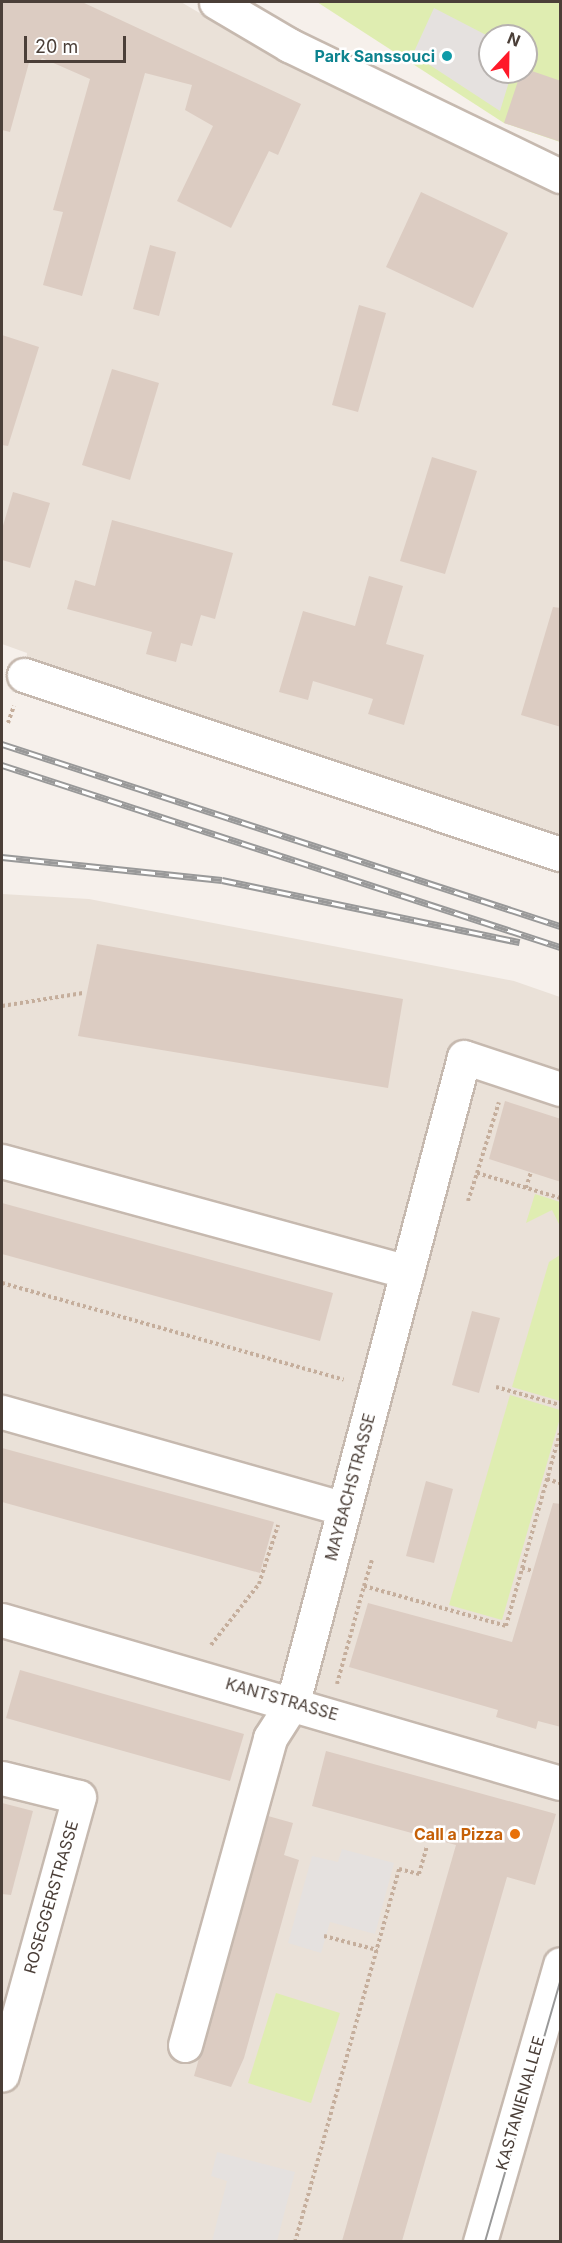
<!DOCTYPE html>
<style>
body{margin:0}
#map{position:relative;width:562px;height:2243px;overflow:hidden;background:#f6f0eb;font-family:Inter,sans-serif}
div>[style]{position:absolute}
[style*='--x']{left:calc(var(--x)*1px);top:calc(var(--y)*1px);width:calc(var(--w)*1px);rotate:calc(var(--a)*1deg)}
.residential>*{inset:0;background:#eae1d8}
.green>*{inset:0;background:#dfedb1}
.parking>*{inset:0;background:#e5e1df}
.building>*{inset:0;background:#dcccc2}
.path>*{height:4px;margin-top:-2px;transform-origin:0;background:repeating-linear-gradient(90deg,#c5ae9c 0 3px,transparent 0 6px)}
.roads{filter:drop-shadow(2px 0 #c6b9af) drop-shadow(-2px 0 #c6b9af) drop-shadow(0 2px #c6b9af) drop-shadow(0 -2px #c6b9af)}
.minor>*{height:33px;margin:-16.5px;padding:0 16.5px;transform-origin:16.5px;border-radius:16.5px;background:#fff}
.tram>*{height:1.5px;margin:-0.75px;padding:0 0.75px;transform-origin:0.75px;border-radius:0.75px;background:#999}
.rail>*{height:7px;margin-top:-3.5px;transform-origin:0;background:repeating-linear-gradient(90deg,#fff 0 14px,#999 0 28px);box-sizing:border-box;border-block:2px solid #999}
.dots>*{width:16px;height:16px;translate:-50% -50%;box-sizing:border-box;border:3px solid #fff;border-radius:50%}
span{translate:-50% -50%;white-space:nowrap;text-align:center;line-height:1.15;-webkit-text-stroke:5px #fff;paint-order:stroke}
.culture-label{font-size:16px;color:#0d838f;font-weight:700}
.right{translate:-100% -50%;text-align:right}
.street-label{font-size:16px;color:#4b3f38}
.food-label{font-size:16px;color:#c56008;font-weight:700}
.frame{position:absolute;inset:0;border:3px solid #4b3f38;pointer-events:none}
.north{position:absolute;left:478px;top:24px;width:60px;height:60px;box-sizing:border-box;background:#fff;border:2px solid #b7b2af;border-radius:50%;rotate:22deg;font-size:16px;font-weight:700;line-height:24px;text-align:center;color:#4b3f38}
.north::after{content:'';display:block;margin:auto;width:21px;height:27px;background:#ff1929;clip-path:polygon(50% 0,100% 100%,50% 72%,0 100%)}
.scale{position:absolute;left:24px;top:36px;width:102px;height:27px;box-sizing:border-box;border:3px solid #4b3f38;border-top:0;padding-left:8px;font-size:18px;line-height:21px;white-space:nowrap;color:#4b3f38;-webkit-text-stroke:4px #fff;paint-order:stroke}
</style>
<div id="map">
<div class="residential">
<i style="clip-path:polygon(2px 2px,181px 2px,286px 64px,560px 195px,560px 855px,24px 675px,27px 653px,2px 644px)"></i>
<i style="clip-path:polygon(2px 894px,89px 899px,514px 981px,560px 997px,560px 2241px,2px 2241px)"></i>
</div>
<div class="green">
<i style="clip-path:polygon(evenodd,317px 2px,560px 2px,560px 142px,504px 123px,317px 2px,490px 36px,526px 36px,526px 72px,490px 72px,490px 36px)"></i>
<i style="clip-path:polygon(535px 1194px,560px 1202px,560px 1226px,552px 1210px,526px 1223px)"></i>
<i style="clip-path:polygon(560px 1255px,560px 1401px,512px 1387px,549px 1262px)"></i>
<i style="clip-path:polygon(510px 1395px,560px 1410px,560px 1418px,502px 1620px,449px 1605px)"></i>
<i style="clip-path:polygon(276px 1993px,340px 2013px,311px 2103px,248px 2083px)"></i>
</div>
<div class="parking">
<i style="clip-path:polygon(434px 8px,490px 37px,490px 72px,512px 72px,500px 111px,413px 54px)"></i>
<i style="clip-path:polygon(342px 1849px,394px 1863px,375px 1934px,330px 1922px,321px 1953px,288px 1943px,312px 1856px,338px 1862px)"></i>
<i style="clip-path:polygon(217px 2152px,295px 2172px,277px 2241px,212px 2241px,227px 2181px,211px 2176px)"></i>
</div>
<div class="building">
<i style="clip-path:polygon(2px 2px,82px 2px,301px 104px,278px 155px,269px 151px,231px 228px,177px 201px,213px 126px,185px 110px,192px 85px,145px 73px,82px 296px,43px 285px,63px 212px,53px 210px,90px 79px,42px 58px,39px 63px,30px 59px,10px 132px,2px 130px)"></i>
<i style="clip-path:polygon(526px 69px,561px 81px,561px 142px,504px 123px,521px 72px)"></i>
<i style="clip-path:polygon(421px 192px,508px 233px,473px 308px,386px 267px)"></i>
<i style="clip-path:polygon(150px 245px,176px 252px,159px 316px,133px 309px)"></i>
<i style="clip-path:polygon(359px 305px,386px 313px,358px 412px,332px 405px)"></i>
<i style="clip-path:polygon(2px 335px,39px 347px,8px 446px,2px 445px)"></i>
<i style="clip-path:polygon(112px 369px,159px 383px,130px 480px,82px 465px)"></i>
<i style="clip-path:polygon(432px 457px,477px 471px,445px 574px,400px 561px)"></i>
<i style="clip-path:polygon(13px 492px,50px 503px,30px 568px,2px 560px,2px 529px)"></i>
<i style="clip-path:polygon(112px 520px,233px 553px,215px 619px,201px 615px,192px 646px,181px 643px,176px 662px,146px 654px,152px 632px,67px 609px,75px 580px,95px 586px)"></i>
<i style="clip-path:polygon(369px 576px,403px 586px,386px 644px,424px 655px,404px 725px,368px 714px,373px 699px,313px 681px,308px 700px,279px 692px,303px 611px,355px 626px)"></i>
<i style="clip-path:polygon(553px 607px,561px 608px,561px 727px,521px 715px)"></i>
<i style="clip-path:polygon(97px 944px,403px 999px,388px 1088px,78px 1036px)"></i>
<i style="clip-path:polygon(505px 1101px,561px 1119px,561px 1182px,489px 1159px)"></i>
<i style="clip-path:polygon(2px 1203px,333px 1293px,320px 1341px,2px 1254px)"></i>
<i style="clip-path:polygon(472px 1311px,500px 1318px,479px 1393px,452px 1385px)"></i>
<i style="clip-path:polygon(2px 1448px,274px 1522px,260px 1573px,2px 1502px)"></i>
<i style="clip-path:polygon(426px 1481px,453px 1489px,434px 1563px,406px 1556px)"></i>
<i style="clip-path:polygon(553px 1503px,561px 1504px,561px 1727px,538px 1721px,536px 1729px,496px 1717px,498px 1710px,349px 1667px,368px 1603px,512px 1642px)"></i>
<i style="clip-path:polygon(20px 1670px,244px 1734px,230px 1781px,6px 1718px)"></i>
<i style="clip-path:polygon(326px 1751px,556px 1814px,535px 1885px,507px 1877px,402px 2241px,342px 2241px,456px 1845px,312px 1806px)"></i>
<i style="clip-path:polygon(2px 1803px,33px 1811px,11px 1895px,2px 1894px)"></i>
<i style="clip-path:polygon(268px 1816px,293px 1823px,284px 1855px,299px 1860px,244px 2058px,231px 2087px,194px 2076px)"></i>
</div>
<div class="path">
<i style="--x:8;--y:723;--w:18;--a:-71"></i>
<i style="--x:2;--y:1006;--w:82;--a:-9.1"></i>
<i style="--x:477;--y:1173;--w:74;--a:-72.8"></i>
<i style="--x:526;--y:1188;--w:17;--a:-73"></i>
<i style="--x:468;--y:1201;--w:29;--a:-72"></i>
<i style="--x:477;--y:1173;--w:87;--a:16.8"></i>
<i style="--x:2;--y:1283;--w:355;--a:15.8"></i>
<i style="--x:496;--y:1387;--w:66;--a:15.7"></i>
<i style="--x:547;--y:1479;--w:13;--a:18"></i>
<i style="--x:522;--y:1568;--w:11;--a:15"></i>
<i style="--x:364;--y:1586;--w:27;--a:-73"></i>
<i style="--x:211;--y:1645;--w:78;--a:-51.8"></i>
<i style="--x:259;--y:1584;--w:62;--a:-72.1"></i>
<i style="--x:337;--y:1684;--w:102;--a:-74.6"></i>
<i style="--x:364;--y:1586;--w:148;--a:15.7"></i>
<i style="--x:506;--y:1626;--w:200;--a:-74.4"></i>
<i style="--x:324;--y:1936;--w:55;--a:14.8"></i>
<i style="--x:295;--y:2242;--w:387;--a:-74.4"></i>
<i style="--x:399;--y:1869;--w:21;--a:14"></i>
<i style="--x:419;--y:1874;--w:29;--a:-74"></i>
</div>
<div class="roads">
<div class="minor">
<i style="--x:216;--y:2;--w:85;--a:30.5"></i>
<i style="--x:289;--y:45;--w:301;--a:25.8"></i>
<i style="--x:24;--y:675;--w:565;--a:18.47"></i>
<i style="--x:2;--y:1161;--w:420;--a:15.3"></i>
<i style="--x:2;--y:1412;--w:355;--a:15.8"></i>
<i style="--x:2;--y:1620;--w:581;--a:16.28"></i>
<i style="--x:2;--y:1778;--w:79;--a:13.9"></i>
<i style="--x:79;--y:1797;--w:288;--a:105.5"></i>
<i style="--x:185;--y:2045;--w:319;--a:-74.5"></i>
<i style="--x:270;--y:1738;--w:43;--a:-57.4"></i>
<i style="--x:293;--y:1702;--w:667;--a:-75.15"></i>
<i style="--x:464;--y:1057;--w:101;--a:18.4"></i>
<i style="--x:480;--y:2242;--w:289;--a:-73.9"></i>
</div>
</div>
<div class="tram">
<i style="--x:485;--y:2242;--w:270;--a:-73.9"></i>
</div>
<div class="rail">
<i style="--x:2;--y:744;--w:587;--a:18.06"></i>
<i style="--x:2;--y:765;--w:587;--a:18.06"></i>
<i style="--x:2;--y:857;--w:221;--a:6"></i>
<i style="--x:222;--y:880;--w:304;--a:11.8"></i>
</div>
<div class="dots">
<i style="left:447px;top:56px;background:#0f9aa8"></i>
<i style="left:515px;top:1834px;background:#e8710a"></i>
</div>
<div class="culture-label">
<span class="right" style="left:435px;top:56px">Park Sanssouci</span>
</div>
<div class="street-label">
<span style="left:350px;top:1487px;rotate:-75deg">MAYBACHSTRASSE</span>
<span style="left:282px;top:1699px;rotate:16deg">KANTSTRASSE</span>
<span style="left:51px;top:1897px;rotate:-74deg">ROSEGGERSTRASSE</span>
<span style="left:520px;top:2103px;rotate:-74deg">KASTANIENALLEE</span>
</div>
<div class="food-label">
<span class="right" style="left:503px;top:1834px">Call a Pizza</span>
</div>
<div class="frame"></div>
<div class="north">N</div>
<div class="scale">20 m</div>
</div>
